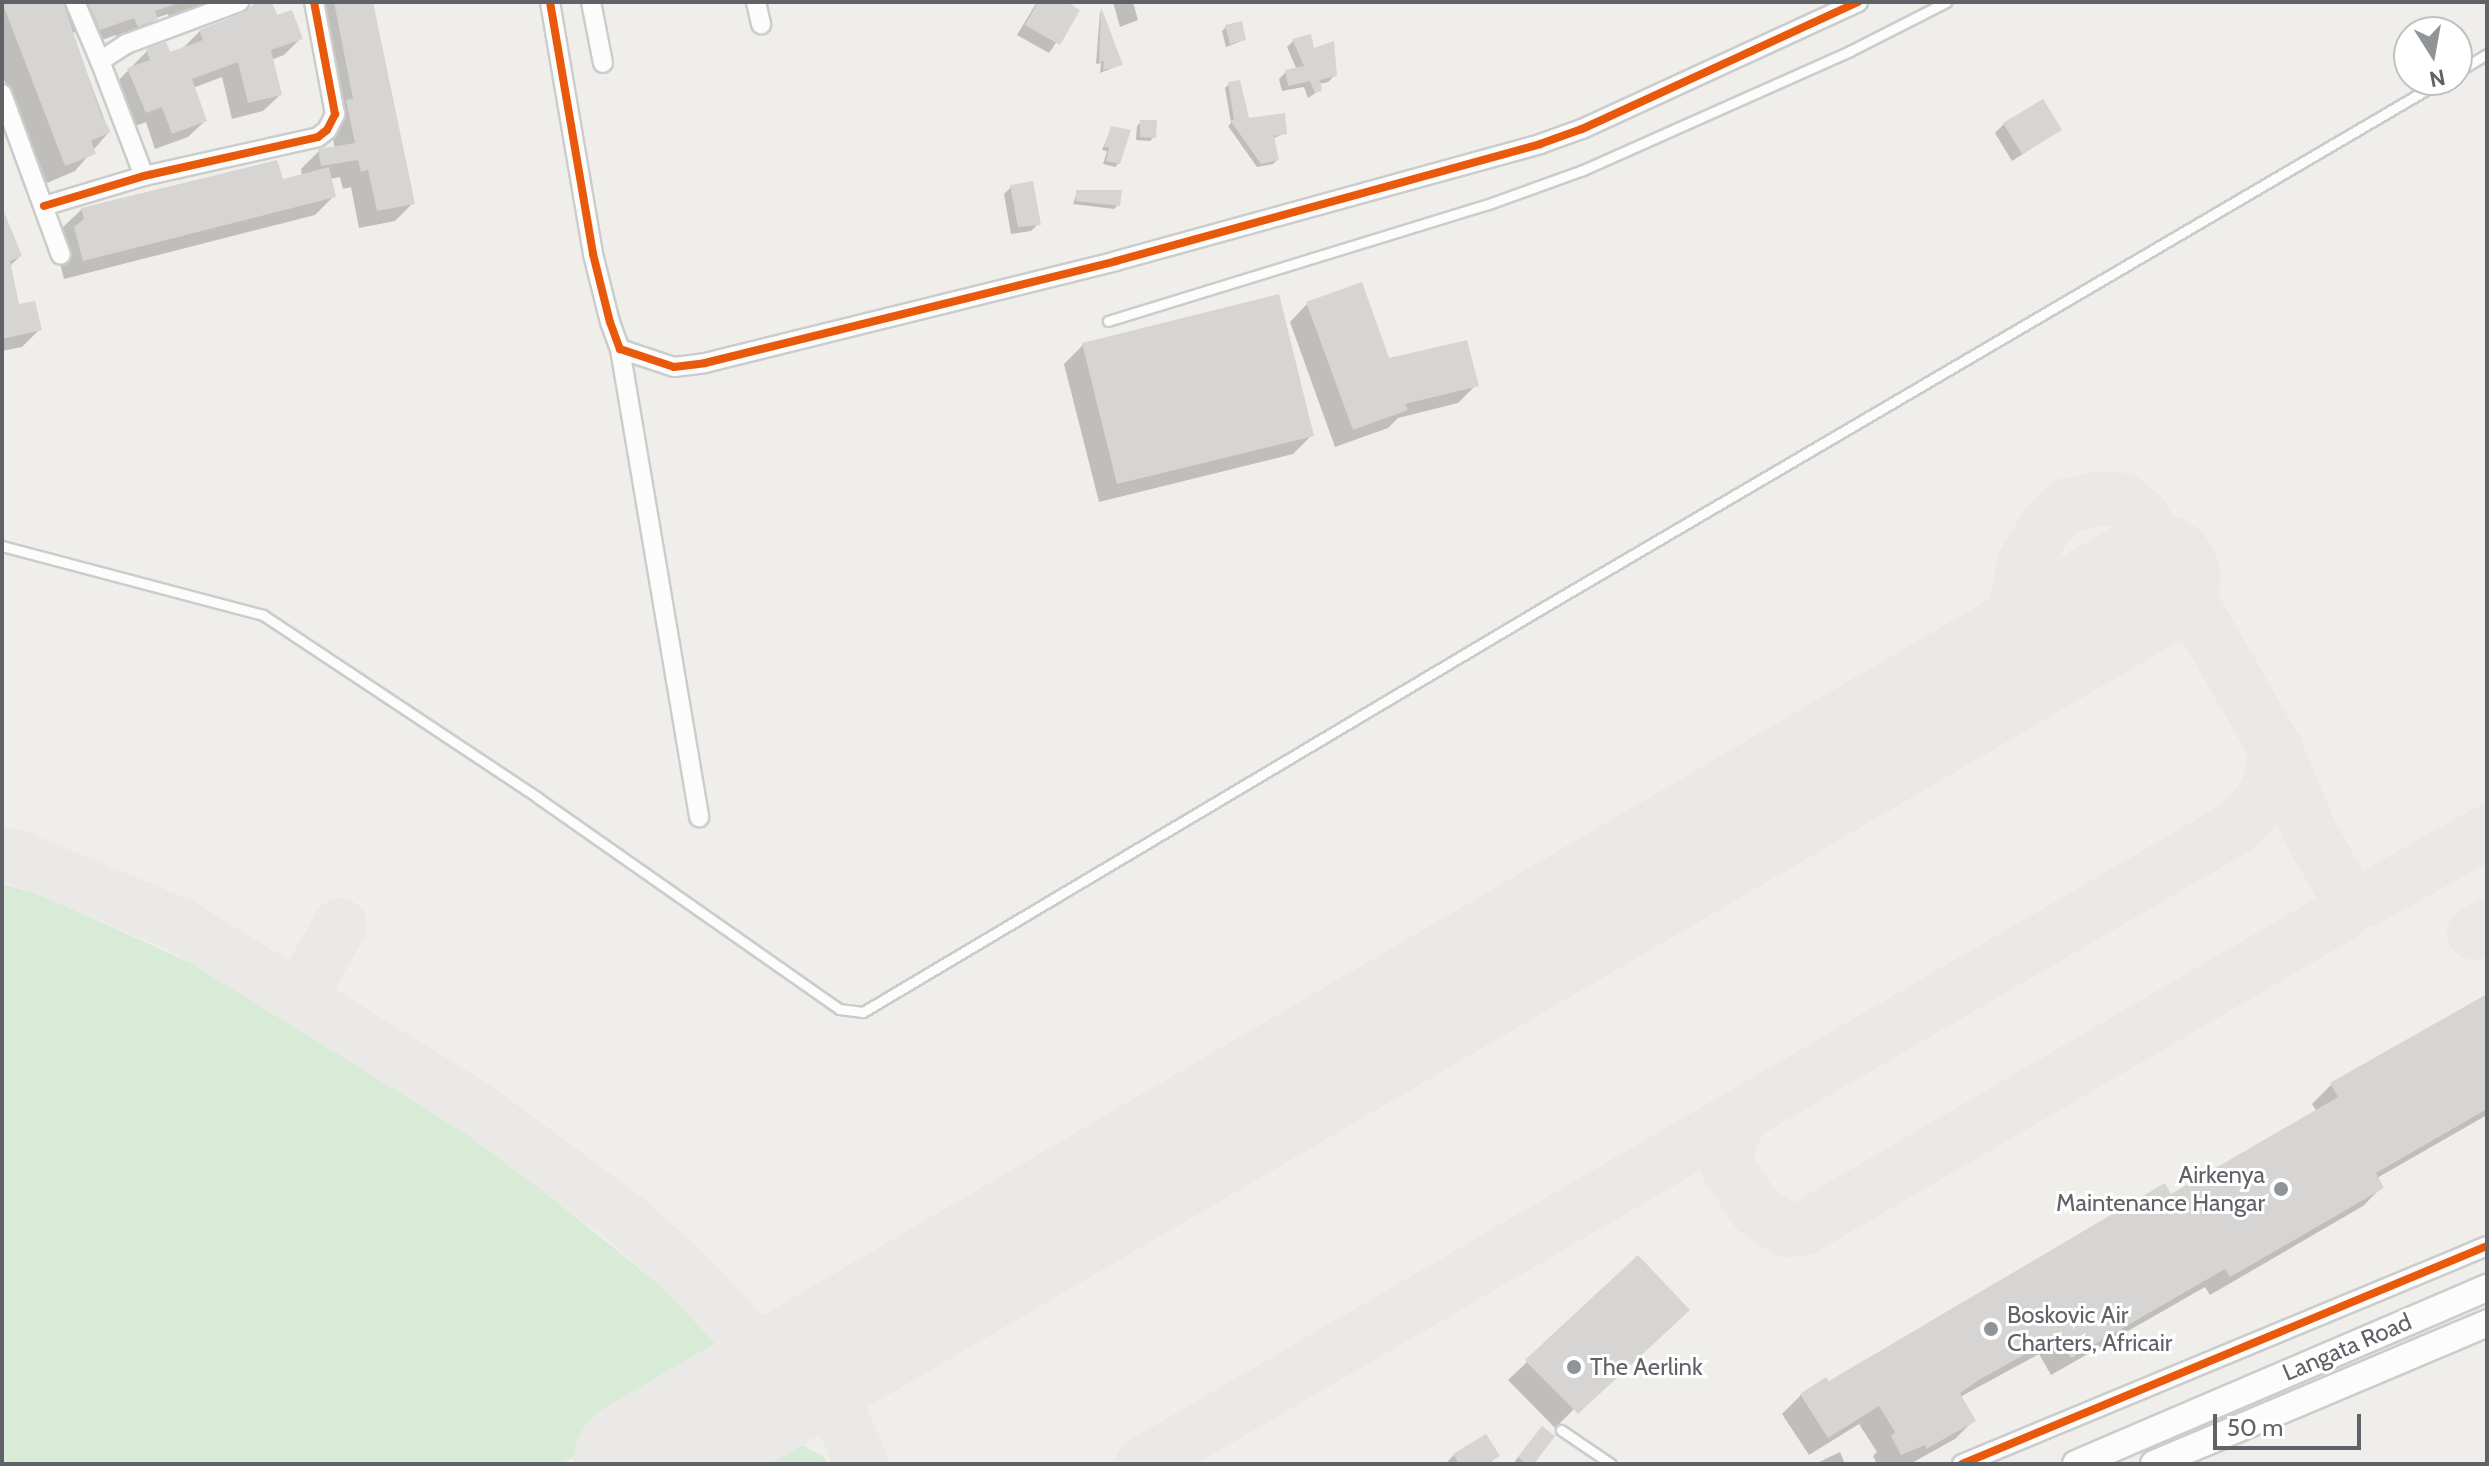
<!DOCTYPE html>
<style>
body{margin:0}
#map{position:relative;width:2489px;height:1466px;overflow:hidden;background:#efeeea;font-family:Cabin,sans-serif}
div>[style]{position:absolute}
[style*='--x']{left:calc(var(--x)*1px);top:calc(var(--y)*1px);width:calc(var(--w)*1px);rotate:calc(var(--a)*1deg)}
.green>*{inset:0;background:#d8ebd6}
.shadow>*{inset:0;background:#0003}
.taxiway>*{height:54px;margin:-27px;padding:0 27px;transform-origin:27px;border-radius:27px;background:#eae9e7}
.runway>*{height:132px;margin:-66px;padding:0 66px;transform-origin:66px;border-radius:66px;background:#eae9e7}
.building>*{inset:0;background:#d6d5d3}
.roads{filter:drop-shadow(2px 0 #cbcccc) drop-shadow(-2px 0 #cbcccc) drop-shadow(0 2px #cbcccc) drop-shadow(0 -2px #cbcccc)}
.service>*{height:9px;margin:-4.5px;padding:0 4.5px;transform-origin:4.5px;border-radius:4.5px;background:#fdfcfc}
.minor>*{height:18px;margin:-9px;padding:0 9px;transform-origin:9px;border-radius:9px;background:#fdfcfc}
.secondary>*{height:26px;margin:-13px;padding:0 13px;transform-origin:13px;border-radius:13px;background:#fdfcfc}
.cycleway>*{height:8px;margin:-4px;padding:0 4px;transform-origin:4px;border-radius:4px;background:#e8590c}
.dots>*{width:22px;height:22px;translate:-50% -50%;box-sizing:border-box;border:4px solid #fff;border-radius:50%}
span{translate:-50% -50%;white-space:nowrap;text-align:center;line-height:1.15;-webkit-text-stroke:6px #fff;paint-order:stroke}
.poi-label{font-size:24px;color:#5f6368}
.right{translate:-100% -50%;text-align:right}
.left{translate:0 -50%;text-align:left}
.street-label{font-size:24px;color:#5f6368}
.frame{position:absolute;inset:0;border:4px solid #5f6368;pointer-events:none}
.north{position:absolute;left:2393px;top:16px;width:80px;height:80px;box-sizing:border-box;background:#fff;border:2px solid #bfc1c3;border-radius:50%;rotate:169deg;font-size:22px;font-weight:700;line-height:32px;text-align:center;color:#5f6368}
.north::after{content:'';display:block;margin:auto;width:28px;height:36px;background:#919496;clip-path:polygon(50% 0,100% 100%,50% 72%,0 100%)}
.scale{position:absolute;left:2213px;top:1414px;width:148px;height:36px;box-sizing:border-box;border:4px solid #5f6368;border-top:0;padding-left:10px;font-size:24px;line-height:28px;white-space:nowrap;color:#5f6368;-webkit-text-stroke:6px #fff;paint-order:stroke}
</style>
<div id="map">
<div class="green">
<i style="clip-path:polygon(2px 884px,41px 895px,206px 970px,398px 1073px,658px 1284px,745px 1360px,561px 1464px,2px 1464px)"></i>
<i style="clip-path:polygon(775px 1430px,824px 1457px,828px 1464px,711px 1464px)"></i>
</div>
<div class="shadow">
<i style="clip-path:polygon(2px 2px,206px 2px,192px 17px,172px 24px,168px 14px,156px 18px,138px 37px,119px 44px,116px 35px,82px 47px,75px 32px,72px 33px,109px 132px,75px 171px,47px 183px,2px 75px)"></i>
<i style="clip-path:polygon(263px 2px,270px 2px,275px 18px,301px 38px,284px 55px,271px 60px,280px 95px,263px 111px,232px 119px,222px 77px,193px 88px,205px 121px,188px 137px,155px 149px,146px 122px,130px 128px,112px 87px,147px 51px,169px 54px,183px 48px,200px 31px,242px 16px,252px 6px)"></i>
<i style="clip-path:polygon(309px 2px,371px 2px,413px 203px,395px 221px,359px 228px,351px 187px,343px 189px,340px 177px,330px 179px,334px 196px,315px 215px,64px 279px,56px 248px,65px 238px,62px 228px,82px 209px,281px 182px,302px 176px,301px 169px,319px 151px,335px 149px,307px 16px,311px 12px)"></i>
<i style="clip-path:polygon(1037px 2px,1063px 2px,1078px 11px,1049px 53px,1017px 35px)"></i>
<i style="clip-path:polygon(1113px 2px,1133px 2px,1138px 20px,1120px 27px)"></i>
<i style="clip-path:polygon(1100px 11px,1120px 65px,1100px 73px,1101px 63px,1096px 64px)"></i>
<i style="clip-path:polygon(1226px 27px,1244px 40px,1226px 47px,1222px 31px)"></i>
<i style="clip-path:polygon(1294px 40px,1312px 50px,1335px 75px,1328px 82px,1319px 84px,1320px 90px,1308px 98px,1304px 87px,1282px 91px,1279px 79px,1286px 72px,1297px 70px,1287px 47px)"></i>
<i style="clip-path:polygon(1229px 84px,1247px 120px,1285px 133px,1272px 139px,1277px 160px,1273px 164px,1257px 167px,1228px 126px,1231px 123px,1225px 88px)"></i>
<i style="clip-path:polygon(1141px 122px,1154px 137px,1150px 141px,1136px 140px,1137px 126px)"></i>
<i style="clip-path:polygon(2004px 124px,2060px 130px,2012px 161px,1995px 133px)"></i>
<i style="clip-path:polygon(1111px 129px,1119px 163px,1115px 167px,1103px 164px,1107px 151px,1102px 150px)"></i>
<i style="clip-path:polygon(1011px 187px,1038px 224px,1031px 231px,1011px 234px,1004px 194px)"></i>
<i style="clip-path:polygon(1077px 192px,1118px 205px,1114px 209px,1073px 204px)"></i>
<i style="clip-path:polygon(2px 210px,20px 256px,9px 267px,18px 306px,40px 329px,22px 347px,2px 351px)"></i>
<i style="clip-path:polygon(1307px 304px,1388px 361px,1476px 385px,1458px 403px,1398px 418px,1388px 428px,1335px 447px,1290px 322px)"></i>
<i style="clip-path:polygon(1083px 345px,1312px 435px,1293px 454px,1099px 502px,1064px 364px)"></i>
<i style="clip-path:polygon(2487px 996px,2487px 1115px,2377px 1178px,2382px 1187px,2363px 1206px,2210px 1295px,2205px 1287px,2051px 1375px,2039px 1354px,1960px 1397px,1974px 1420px,1955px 1439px,1910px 1464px,1877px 1464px,1873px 1456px,1877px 1452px,1859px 1424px,1809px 1455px,1782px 1414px,1801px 1395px,1828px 1384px,2170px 1197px,2317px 1112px,2312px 1104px,2331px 1085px)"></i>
<i style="clip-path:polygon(1527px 1362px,1574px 1409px,1555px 1428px,1508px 1380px)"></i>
<i style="clip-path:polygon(1542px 1429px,1531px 1464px,1513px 1464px,1533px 1438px)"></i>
<i style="clip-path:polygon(1840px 1452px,1845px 1464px,1815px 1464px)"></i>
<i style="clip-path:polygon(1454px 1455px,1497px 1456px,1489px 1464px,1445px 1464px)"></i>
</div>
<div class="taxiway">
<i style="--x:2;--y:854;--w:21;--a:14"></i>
<i style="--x:22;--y:859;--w:173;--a:22.7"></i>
<i style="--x:182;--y:926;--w:351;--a:31.8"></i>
<i style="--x:480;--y:1111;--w:178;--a:36.5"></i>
<i style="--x:623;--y:1217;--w:83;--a:41.6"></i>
<i style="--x:685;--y:1272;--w:146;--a:46.9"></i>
<i style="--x:2345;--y:894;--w:11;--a:41"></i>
<i style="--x:2353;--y:901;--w:15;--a:-8"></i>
<i style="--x:2368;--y:899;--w:137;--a:-29.4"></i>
<i style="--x:2474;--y:933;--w:15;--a:-28"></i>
<i style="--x:300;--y:997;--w:82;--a:-60.9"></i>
<i style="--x:1740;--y:1116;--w:34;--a:111"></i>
<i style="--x:1728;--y:1148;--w:19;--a:90"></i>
<i style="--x:1728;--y:1167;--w:51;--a:56.9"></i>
<i style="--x:1756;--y:1210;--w:36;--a:34"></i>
<i style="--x:1786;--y:1230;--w:18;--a:-6"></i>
<i style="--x:1804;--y:1228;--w:619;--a:-30.25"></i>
<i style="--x:2339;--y:916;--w:9;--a:-49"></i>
<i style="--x:2345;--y:909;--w:15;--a:-90"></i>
<i style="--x:2345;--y:894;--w:71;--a:-119.4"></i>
<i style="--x:2310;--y:832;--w:89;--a:-112.5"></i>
<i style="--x:2276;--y:750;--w:270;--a:-119.8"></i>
<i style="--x:2142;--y:516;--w:26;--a:-141"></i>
<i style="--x:2122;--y:500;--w:23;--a:-178"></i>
<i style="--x:2099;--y:499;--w:33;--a:169"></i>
<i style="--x:2067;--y:505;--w:30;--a:135"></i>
<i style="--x:2046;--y:526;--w:41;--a:121"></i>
<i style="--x:2025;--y:561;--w:71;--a:102.3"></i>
<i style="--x:744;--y:1403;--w:59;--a:-23.1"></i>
<i style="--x:798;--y:1380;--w:26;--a:18"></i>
<i style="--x:862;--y:1464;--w:74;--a:-113.8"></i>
<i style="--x:832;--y:1396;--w:16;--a:-101"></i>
<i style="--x:829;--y:1380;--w:33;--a:-59"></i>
<i style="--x:846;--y:1352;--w:79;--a:-35.7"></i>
<i style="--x:1142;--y:1464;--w:1265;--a:-30.19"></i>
<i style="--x:2235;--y:828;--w:33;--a:-45"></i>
<i style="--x:2258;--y:805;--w:22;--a:-60"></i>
<i style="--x:2269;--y:786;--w:37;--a:-79"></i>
</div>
<div class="runway">
<i style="--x:639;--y:1464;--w:1755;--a:-30.28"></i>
</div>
<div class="building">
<i style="clip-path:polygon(2px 2px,63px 2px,101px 114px,111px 132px,91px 141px,96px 154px,65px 166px)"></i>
<i style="clip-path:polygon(88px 2px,173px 2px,173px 5px,155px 11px,158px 19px,138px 27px,134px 18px,100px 30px)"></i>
<i style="clip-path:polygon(257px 2px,272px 2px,277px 15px,292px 10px,303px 39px,271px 50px,282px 95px,248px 103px,238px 62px,192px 79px,207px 121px,172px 134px,162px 107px,146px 113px,127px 68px,150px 60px,146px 49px,166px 42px,170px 52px,203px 40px,199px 30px,243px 13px)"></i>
<i style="clip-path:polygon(334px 2px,373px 2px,415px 204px,377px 211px,368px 170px,361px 172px,358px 160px,321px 166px,318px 149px,355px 143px,346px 100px,353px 99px)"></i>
<i style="clip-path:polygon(1038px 2px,1067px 2px,1080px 10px,1060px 45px,1025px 25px)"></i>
<i style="clip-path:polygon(1101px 7px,1123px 65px,1103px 70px,1104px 61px,1099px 62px)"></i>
<i style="clip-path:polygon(1242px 21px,1246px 40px,1230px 44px,1225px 25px)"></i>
<i style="clip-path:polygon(1311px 34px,1314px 48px,1334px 41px,1337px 76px,1320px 80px,1322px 91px,1315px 93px,1310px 81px,1288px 86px,1285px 70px,1304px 66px,1292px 39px)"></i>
<i style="clip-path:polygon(1240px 80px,1249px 118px,1285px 113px,1287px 134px,1274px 136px,1279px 160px,1261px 164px,1230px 120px,1234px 120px,1228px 82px)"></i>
<i style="clip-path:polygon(2043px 99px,2062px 130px,2022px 154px,2003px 123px)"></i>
<i style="clip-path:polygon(1140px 120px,1157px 120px,1156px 138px,1140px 137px)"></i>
<i style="clip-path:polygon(1111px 126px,1131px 130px,1120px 164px,1106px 161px,1109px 147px,1104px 147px)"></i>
<i style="clip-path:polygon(277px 160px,283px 179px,329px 167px,336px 197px,83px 261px,74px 227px,84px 219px,81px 208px)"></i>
<i style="clip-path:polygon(1033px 181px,1041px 225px,1018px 227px,1010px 185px)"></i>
<i style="clip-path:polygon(1076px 190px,1122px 190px,1120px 206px,1076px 201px)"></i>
<i style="clip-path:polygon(2px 207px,22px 256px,10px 261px,19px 304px,35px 301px,42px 330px,2px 339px)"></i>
<i style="clip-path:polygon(1362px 282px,1389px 358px,1467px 340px,1479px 386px,1405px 404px,1408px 410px,1353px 430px,1306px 302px)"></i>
<i style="clip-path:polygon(1279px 294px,1314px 436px,1117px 484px,1082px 343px)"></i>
<i style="clip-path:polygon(2487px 994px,2487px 1109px,2376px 1173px,2384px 1188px,2230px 1277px,2225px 1269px,2071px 1358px,2058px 1336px,1979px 1380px,1960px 1393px,1976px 1421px,1926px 1449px,1925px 1445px,1901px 1455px,1891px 1436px,1895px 1432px,1879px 1406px,1828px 1438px,1800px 1394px,1826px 1377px,1829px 1381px,2165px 1183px,2171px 1194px,2338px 1097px,2330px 1083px)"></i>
<i style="clip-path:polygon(1638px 1255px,1690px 1310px,1578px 1414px,1525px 1360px)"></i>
<i style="clip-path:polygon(1542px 1426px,1555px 1436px,1534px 1464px,1527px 1464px,1518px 1457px)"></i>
<i style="clip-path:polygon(1486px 1434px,1500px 1456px,1486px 1464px,1459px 1464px,1453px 1454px)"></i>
</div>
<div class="roads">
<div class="service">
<i style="--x:2457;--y:72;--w:35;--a:-31"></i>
<i style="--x:1108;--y:321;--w:395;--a:-17.1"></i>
<i style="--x:1486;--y:205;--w:103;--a:-19.8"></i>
<i style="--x:1583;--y:170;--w:292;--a:-24"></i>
<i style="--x:1850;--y:51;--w:108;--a:-27"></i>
<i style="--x:2;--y:546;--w:270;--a:14.8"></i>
<i style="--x:263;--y:615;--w:330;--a:33.6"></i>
<i style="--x:538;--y:798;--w:368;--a:35"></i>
<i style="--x:839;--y:1009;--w:24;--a:7"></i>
<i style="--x:863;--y:1012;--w:792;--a:-30.74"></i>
<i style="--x:1544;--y:607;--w:1042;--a:-30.38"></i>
<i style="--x:1561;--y:1430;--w:60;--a:34.2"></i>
</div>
<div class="minor">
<i style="--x:75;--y:2;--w:64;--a:67"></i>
<i style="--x:550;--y:2;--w:256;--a:80.3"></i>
<i style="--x:593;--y:254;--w:70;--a:76"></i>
<i style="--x:610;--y:322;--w:29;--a:70"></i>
<i style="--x:620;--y:349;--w:57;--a:18.4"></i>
<i style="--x:674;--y:367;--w:31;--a:-7"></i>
<i style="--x:705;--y:363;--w:423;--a:-13.9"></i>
<i style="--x:1116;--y:261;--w:440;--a:-15.4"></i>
<i style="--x:1540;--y:144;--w:45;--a:-19.7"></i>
<i style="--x:1582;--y:129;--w:304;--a:-24.7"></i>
<i style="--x:591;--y:2;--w:62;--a:78.9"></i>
<i style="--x:756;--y:2;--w:23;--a:77"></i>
<i style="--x:2;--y:94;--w:171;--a:69.9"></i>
<i style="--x:144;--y:176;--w:123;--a:-110.9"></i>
<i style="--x:100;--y:61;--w:31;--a:-33"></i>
<i style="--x:126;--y:44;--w:121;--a:-20.4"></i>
<i style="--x:44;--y:206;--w:104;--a:-16.7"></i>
<i style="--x:144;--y:176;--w:178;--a:-12.6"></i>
<i style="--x:318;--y:137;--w:11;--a:-38"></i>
<i style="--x:327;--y:130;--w:18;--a:-63"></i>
<i style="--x:335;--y:114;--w:114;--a:-100.6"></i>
<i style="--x:620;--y:349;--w:475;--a:80.4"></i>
<i style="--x:1962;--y:1464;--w:568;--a:-22.55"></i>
</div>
<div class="secondary">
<i style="--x:2076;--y:1464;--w:447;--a:-23.2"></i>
<i style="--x:2154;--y:1464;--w:362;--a:-22.9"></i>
</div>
</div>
<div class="cycleway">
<i style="--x:550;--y:2;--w:256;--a:80.3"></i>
<i style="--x:593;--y:254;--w:70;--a:76"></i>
<i style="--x:610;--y:322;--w:29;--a:70"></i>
<i style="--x:620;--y:349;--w:57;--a:18.4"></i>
<i style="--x:674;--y:367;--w:31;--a:-7"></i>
<i style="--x:705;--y:363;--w:423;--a:-13.9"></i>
<i style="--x:1116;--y:261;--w:440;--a:-15.4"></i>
<i style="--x:1540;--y:144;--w:45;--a:-19.7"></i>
<i style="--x:1582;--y:129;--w:304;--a:-24.7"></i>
<i style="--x:44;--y:206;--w:104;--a:-16.7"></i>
<i style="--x:144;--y:176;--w:178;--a:-12.6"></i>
<i style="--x:318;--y:137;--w:11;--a:-38"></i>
<i style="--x:327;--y:130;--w:18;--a:-63"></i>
<i style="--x:335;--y:114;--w:114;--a:-100.6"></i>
<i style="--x:1962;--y:1464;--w:568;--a:-22.55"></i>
</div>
<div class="dots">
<i style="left:2281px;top:1189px;background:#919496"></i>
<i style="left:1991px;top:1329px;background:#919496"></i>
<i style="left:1574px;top:1367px;background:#919496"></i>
</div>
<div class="poi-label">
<span class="right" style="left:2265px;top:1189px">Airkenya<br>Maintenance Hangar</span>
<span class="left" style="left:2007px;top:1329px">Boskovic Air<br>Charters, Africair</span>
<span class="left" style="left:1590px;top:1367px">The Aerlink</span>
</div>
<div class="street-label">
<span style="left:2347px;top:1347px;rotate:-23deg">Langata Road</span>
</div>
<div class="frame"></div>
<div class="north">N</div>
<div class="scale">50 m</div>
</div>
